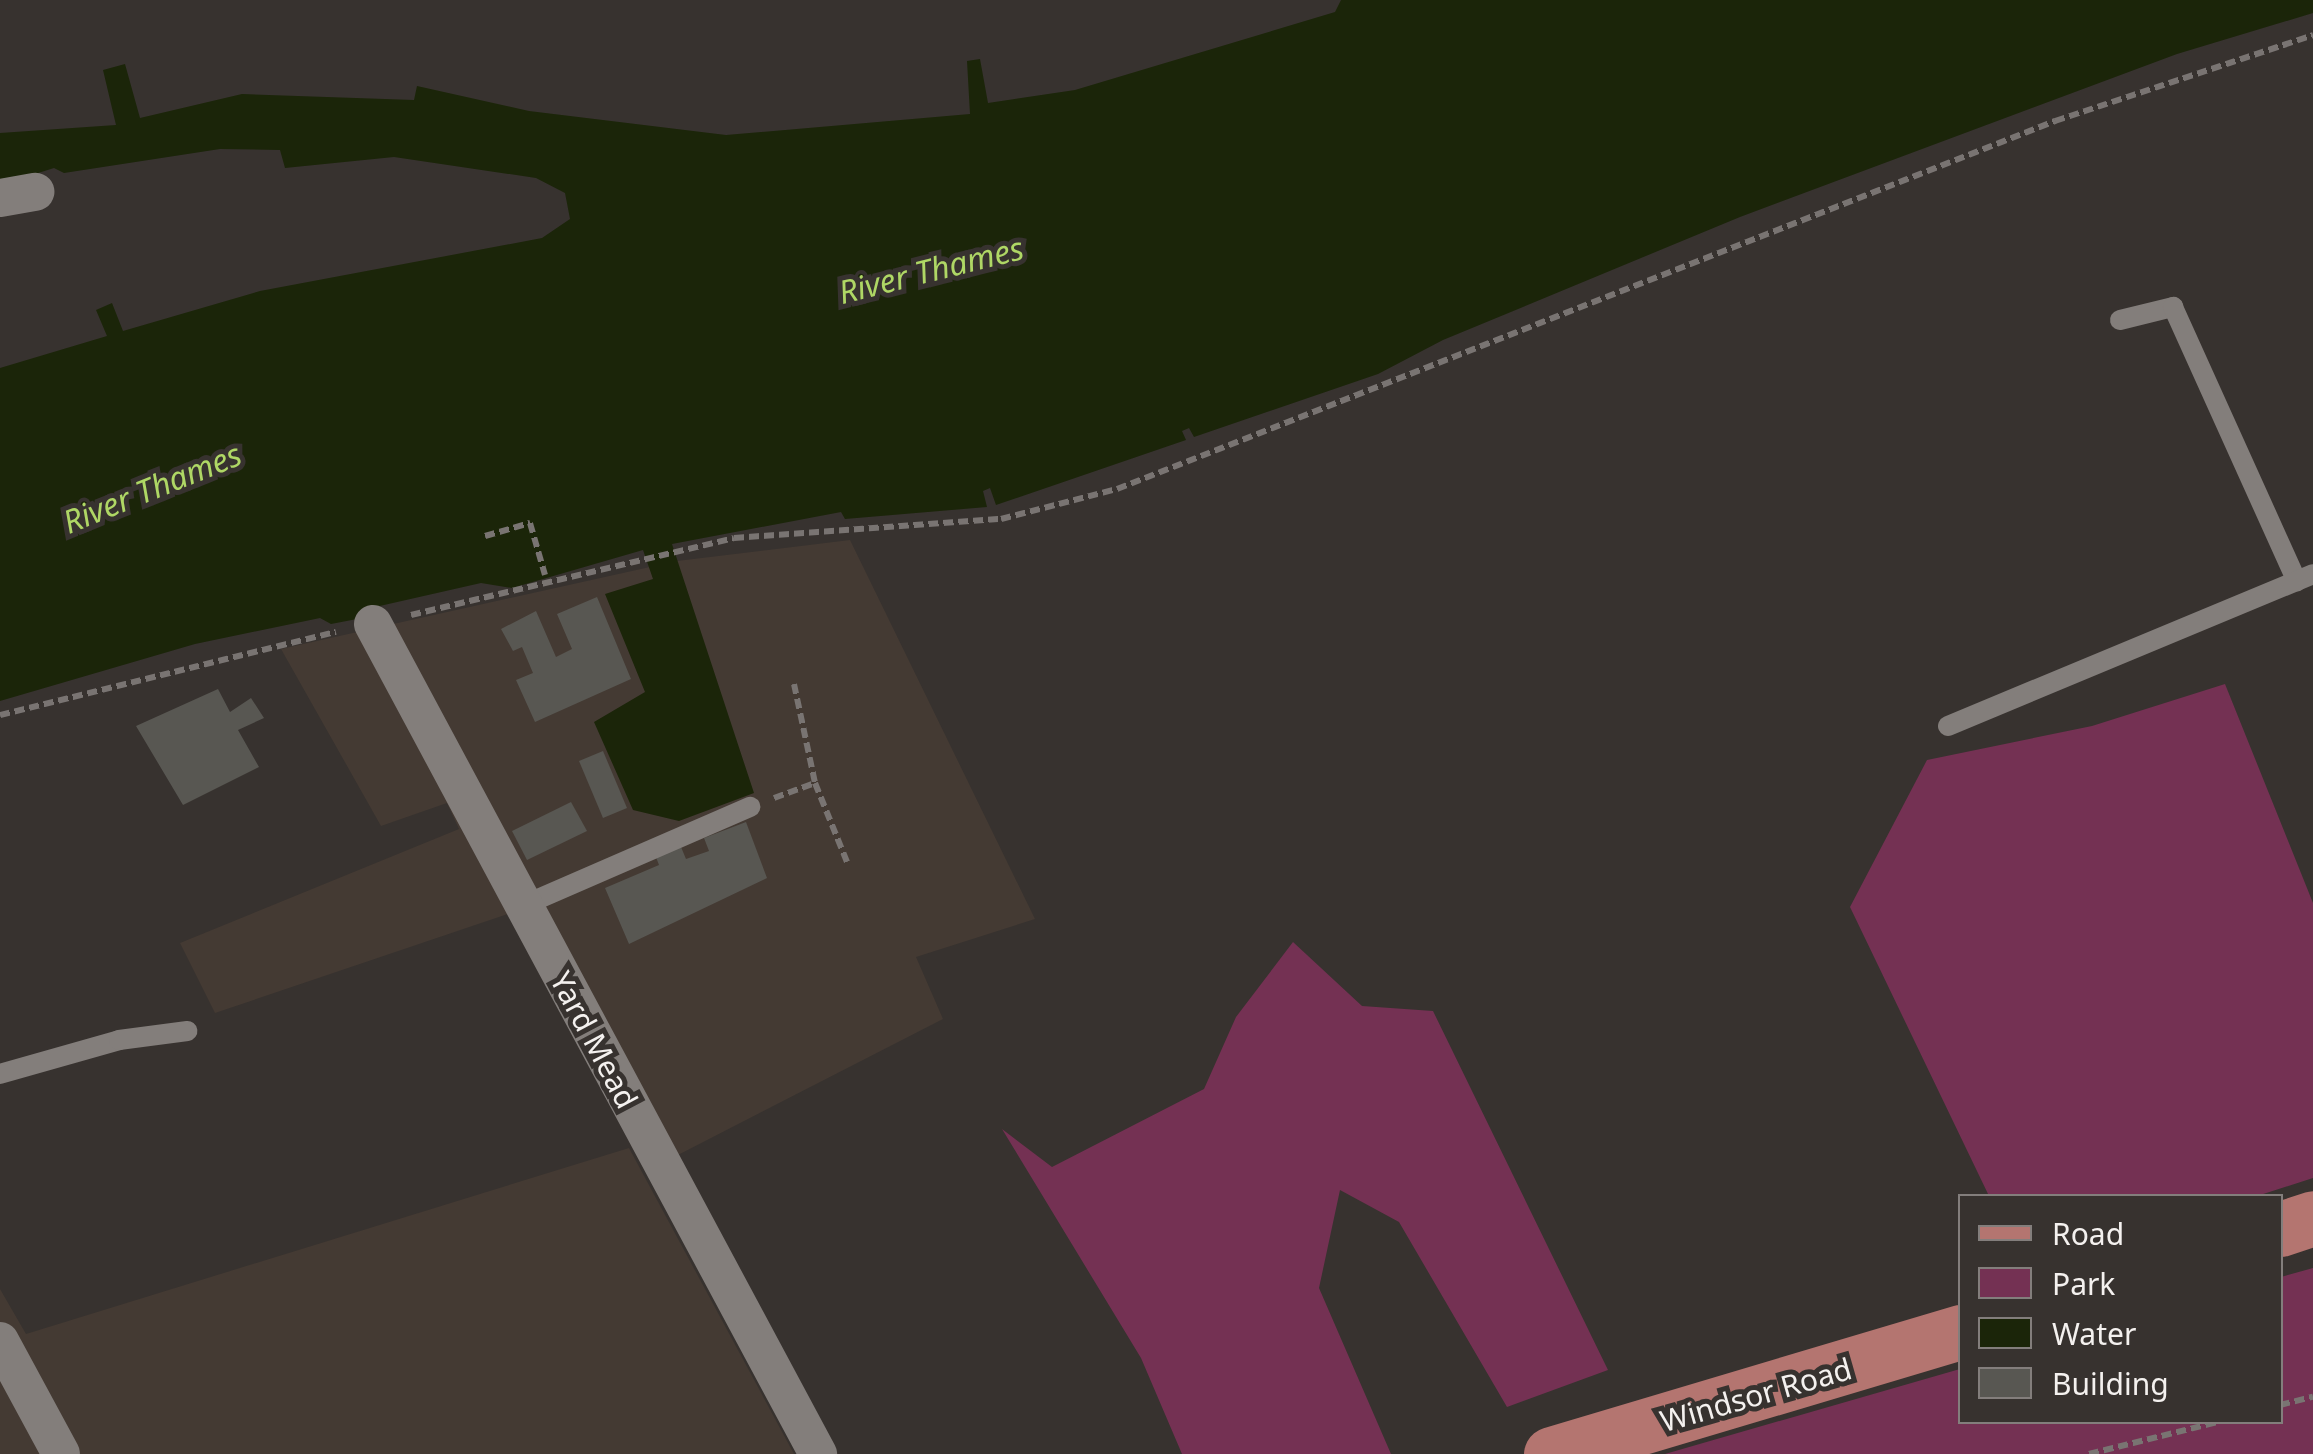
<!DOCTYPE html>
<style>
body{margin:0}
#map{position:relative;width:2313px;height:1454px;overflow:hidden;background:#37322f;font-family:"Noto Sans",sans-serif}
div>[style]{position:absolute}
[style*='--x']{left:calc(var(--x)*1px);top:calc(var(--y)*1px);width:calc(var(--w)*1px);rotate:calc(var(--a)*1deg)}
.built>*{inset:0;background:#443a33}
.green>*{inset:0;background:#743153}
.water>*{inset:0;background:#1b2509}
.building>*{inset:0;background:#585752}
.path>*{height:6px;margin-top:-3px;transform-origin:0;background:repeating-linear-gradient(90deg,#797472 0 10px,transparent 0 15px)}
.lane>*{height:20px;margin:-10px;padding:0 10px;transform-origin:10px;border-radius:10px;background:#837e7b}
.street>*{height:38px;margin:-19px;padding:0 19px;transform-origin:19px;border-radius:19px;background:#837e7b}
.primary>*{height:55px;margin:-27.5px;padding:0 27.5px;transform-origin:27.5px;border-radius:27.5px;background:#b47570}
span{translate:-50% -50%;white-space:nowrap;text-align:center;line-height:1.15;-webkit-text-stroke:10px #37322f;paint-order:stroke}
.street-label{font-size:30px;color:#f4f1ef}
.water-label{font-size:32px;color:#afd765;font-style:italic}
.legend{position:absolute;left:1958px;top:1194px;width:325px;height:230px;box-sizing:border-box;background:#37322f;border:2px solid #837e7c;margin:0;padding:12px 18px;list-style:none;font-size:30px;color:#f4f1ef}
.legend li{display:flex;align-items:center;gap:20px;height:50px}
.legend b{width:50px;border:2px solid #837e7c}
</style>
<div id="map">
<div class="built">
<i style="clip-path:polygon(850px 540px,1035px 919px,916px 957px,943px 1019px,676px 1156px,543px 902px,215px 1013px,180px 943px,459px 829px,447px 803px,381px 826px,281px 649px,677px 561px)"></i>
<i style="clip-path:polygon(629px 1148px,794px 1454px,0 1454px,0 1289px,26px 1334px)"></i>
</div>
<div class="green">
<i style="clip-path:polygon(2225px 684px,2313px 903px,2313px 1178px,2257px 1196px,1989px 1196px,1850px 907px,1927px 760px,2092px 726px)"></i>
<i style="clip-path:polygon(1293px 942px,1362px 1006px,1433px 1011px,1608px 1370px,1507px 1407px,1399px 1222px,1340px 1190px,1319px 1288px,1391px 1454px,1182px 1454px,1141px 1358px,1002px 1129px,1052px 1167px,1204px 1089px,1236px 1017px)"></i>
<i style="clip-path:polygon(2313px 1268px,2313px 1454px,1665px 1454px,1960px 1369px,1960px 1422px,2280px 1422px,2281px 1277px)"></i>
</div>
<div class="water">
<i style="clip-path:polygon(1341px 0,2313px 0,2313px 13px,2177px 54px,1740px 217px,1443px 340px,1378px 374px,1194px 437px,1189px 428px,1182px 431px,1186px 440px,996px 505px,990px 488px,983px 491px,987px 507px,845px 519px,841px 512px,672px 544px,754px 793px,679px 821px,633px 810px,594px 722px,645px 692px,605px 594px,653px 579px,643px 550px,512px 588px,481px 583px,362px 610px,357px 619px,331px 624px,320px 618px,195px 644px,0 701px,0 368px,107px 336px,96px 310px,112px 303px,123px 331px,260px 291px,542px 238px,570px 219px,565px 193px,536px 178px,394px 157px,285px 168px,280px 150px,220px 149px,64px 173px,54px 168px,0 185px,0 133px,116px 125px,103px 70px,125px 64px,140px 118px,242px 94px,414px 100px,417px 86px,529px 111px,726px 135px,970px 114px,967px 61px,980px 59px,988px 103px,1075px 90px,1335px 12px)"></i>
</div>
<div class="building">
<i style="clip-path:polygon(597px 597px,631px 679px,535px 722px,516px 680px,533px 673px,522px 647px,513px 651px,501px 629px,536px 611px,556px 657px,572px 649px,557px 614px)"></i>
<i style="clip-path:polygon(218px 689px,230px 712px,251px 698px,264px 718px,238px 730px,259px 767px,183px 805px,136px 726px)"></i>
<i style="clip-path:polygon(603px 751px,627px 808px,603px 818px,579px 761px)"></i>
<i style="clip-path:polygon(571px 802px,587px 831px,527px 860px,512px 831px)"></i>
<i style="clip-path:polygon(746px 822px,767px 878px,629px 944px,605px 888px,659px 865px,654px 852px,679px 842px,686px 859px,709px 851px,704px 838px)"></i>
</div>
<div class="path">
<i style="--x:485;--y:536;--w:47;--a:-16.1"></i>
<i style="--x:530;--y:523;--w:54;--a:73.9"></i>
<i style="--x:411;--y:615;--w:332;--a:-13.4"></i>
<i style="--x:734;--y:538;--w:268;--a:-4.1"></i>
<i style="--x:1001;--y:519;--w:120;--a:-14.5"></i>
<i style="--x:1117;--y:489;--w:1008;--a:-21.42"></i>
<i style="--x:2055;--y:121;--w:272;--a:-18.4"></i>
<i style="--x:794;--y:684;--w:101;--a:78"></i>
<i style="--x:815;--y:783;--w:85;--a:67.9"></i>
<i style="--x:0;--y:715;--w:346;--a:-13.9"></i>
<i style="--x:774;--y:798;--w:44;--a:-20.1"></i>
<i style="--x:2280;--y:1405;--w:34;--a:-14"></i>
<i style="--x:2089;--y:1454;--w:132;--a:-14"></i>
</div>
<div class="lane">
<i style="--x:2120;--y:320;--w:55;--a:-13.8"></i>
<i style="--x:2173;--y:307;--w:301;--a:65.7"></i>
<i style="--x:1948;--y:726;--w:395;--a:-22.6"></i>
<i style="--x:522;--y:906;--w:249;--a:-23.5"></i>
<i style="--x:0;--y:1074;--w:124;--a:-15.9"></i>
<i style="--x:119;--y:1040;--w:69;--a:-7.5"></i>
</div>
<div class="street">
<i style="--x:0;--y:198;--w:36;--a:-10"></i>
<i style="--x:373;--y:624;--w:942;--a:61.8"></i>
<i style="--x:0;--y:1341;--w:128;--a:61.6"></i>
</div>
<div class="primary">
<i style="--x:2280;--y:1229;--w:35;--a:-18"></i>
<i style="--x:1551;--y:1454;--w:427;--a:-16.6"></i>
</div>
<div class="street-label">
<span style="left:594px;top:1040px;rotate:62deg">Yard Mead</span>
<span style="left:1756px;top:1395px;rotate:-16deg">Windsor Road</span>
</div>
<div class="water-label">
<span style="left:931px;top:270px;rotate:-14deg">River Thames</span>
<span style="left:152px;top:488px;rotate:-22deg">River Thames</span>
</div>
<ul class="legend">
<li><b style="height:12px;background:#b47570"></b>Road</li>
<li><b style="height:28px;background:#743153"></b>Park</li>
<li><b style="height:28px;background:#1b2509"></b>Water</li>
<li><b style="height:28px;background:#585752"></b>Building</li>
</ul>
</div>
